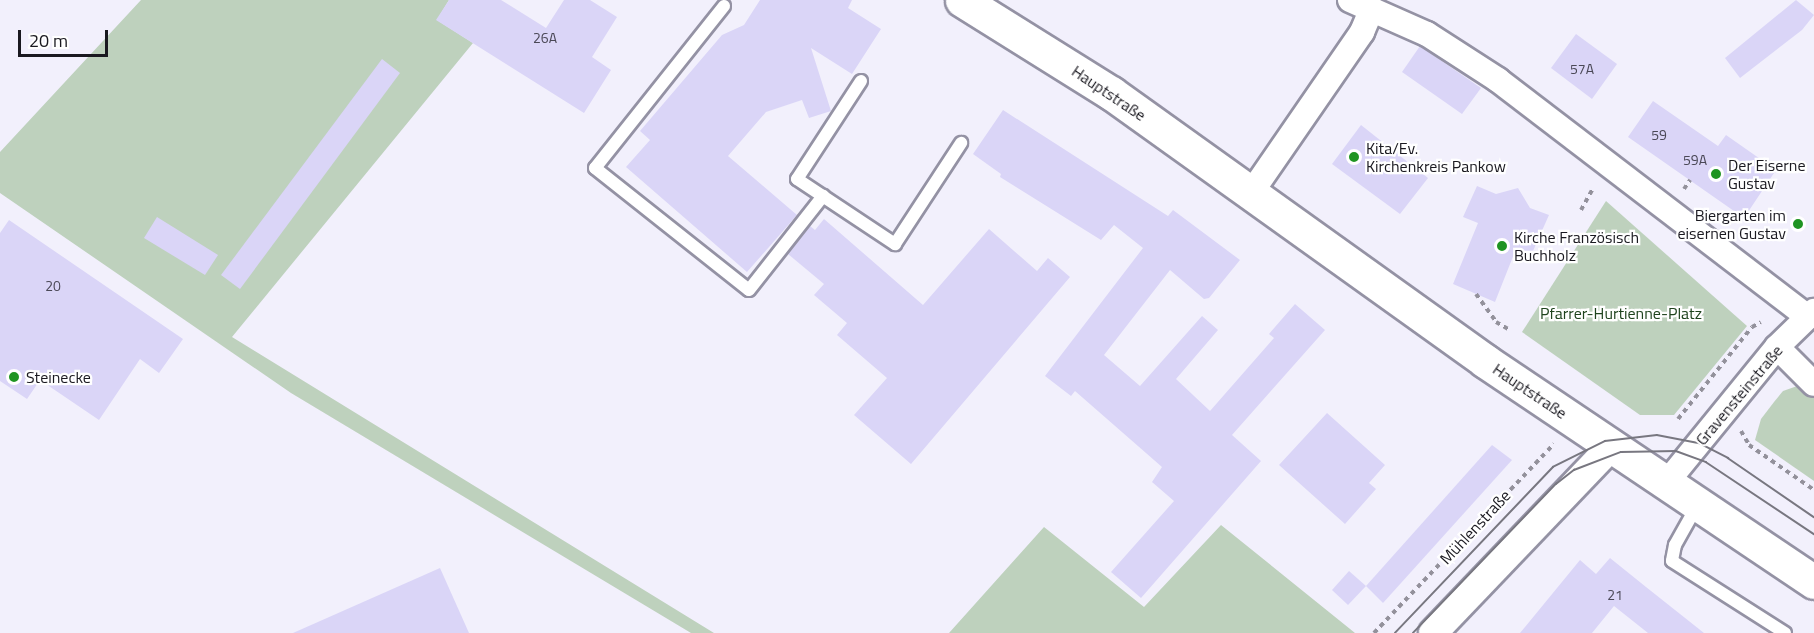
<!DOCTYPE html>
<meta charset="utf-8">
<style>
body{margin:0}
#map{position:relative;width:1814px;height:633px;overflow:hidden;background:#f2f0fc;font-family:"Titillium Web",sans-serif}
div>[style]{position:absolute}
[style*='--x']{left:calc(var(--x)*1px);top:calc(var(--y)*1px);width:calc(var(--w)*1px);rotate:calc(var(--a)*1deg)}
.green>*{inset:0;background:#bed1bd}
.building>*{inset:0;background:#dad5f7}
.path>*{height:4px;margin-top:-2px;transform-origin:0;background:repeating-linear-gradient(90deg,#93919b 0 4.5px,transparent 0 9px)}
.roads{filter:drop-shadow(2px 0 #9492a4) drop-shadow(-2px 0 #9492a4) drop-shadow(0 2px #9492a4) drop-shadow(0 -2px #9492a4)}
.service>*{height:12px;margin:-6px;padding:0 6px;transform-origin:6px;border-radius:6px;background:#fff}
.minor>*{height:24px;margin:-12px;padding:0 12px;transform-origin:12px;border-radius:12px;background:#fff}
.tertiary>*{height:28px;margin:-14px;padding:0 14px;transform-origin:14px;border-radius:14px;background:#fff}
.secondary>*{height:33px;margin:-16.5px;padding:0 16.5px;transform-origin:16.5px;border-radius:16.5px;background:#fff}
.tram>*{height:1.5px;margin:-0.75px;padding:0 0.75px;transform-origin:0.75px;border-radius:0.75px;background:#787780}
.dots>*{width:16px;height:16px;translate:-50% -50%;box-sizing:border-box;border:3px solid #fff;border-radius:50%}
span{translate:-50% -50%;white-space:nowrap;text-align:center;line-height:1.15;-webkit-text-stroke:4.5px #fff;paint-order:stroke}
.number-label{font-size:14px;color:#4a4856}
.number-label span{-webkit-text-stroke-width:0}
.street-label{font-size:16px;color:#1a1920}
.poi-label{font-size:16px;color:#1a1920}
.left{translate:0 -50%;text-align:left}
.right{translate:-100% -50%;text-align:right}
.park-label{font-size:16px;color:#1e431d}
.scale{position:absolute;left:18px;top:30px;width:90px;height:27px;box-sizing:border-box;border:3px solid #1a1920;border-top:0;padding-left:8px;font-size:18px;line-height:21px;white-space:nowrap;color:#1a1920;-webkit-text-stroke:4px #fff;paint-order:stroke}
</style>
<div id="map">
<div class="green">
<i style="clip-path:polygon(141px 0,449px 0,437px 20px,473px 43px,232px 337px,714px 633px,691px 633px,291px 393px,0 193px,0 152px)"></i>
<i style="clip-path:polygon(1606px 201px,1747px 326px,1674px 415px,1640px 415px,1522px 332px)"></i>
<i style="clip-path:polygon(1803px 384px,1814px 396px,1814px 481px,1755px 440px,1761px 419px,1774px 402px,1783px 391px)"></i>
<i style="clip-path:polygon(1221px 525px,1355px 633px,949px 633px,1044px 527px,1144px 607px)"></i>
</div>
<div class="building">
<i style="clip-path:polygon(449px 0,501px 0,546px 28px,564px 0,590px 0,617px 17px,592px 57px,611px 70px,584px 113px,436px 20px)"></i>
<i style="clip-path:polygon(760px 0,852px 0,848px 8px,881px 29px,852px 74px,811px 48px,831px 111px,809px 118px,802px 100px,766px 112px,728px 156px,797px 215px,747px 272px,626px 167px,650px 140px,640px 131px,722px 35px,744px 25px)"></i>
<i style="clip-path:polygon(1796px 0,1814px 15px,1802px 30px,1740px 78px,1725px 58px)"></i>
<i style="clip-path:polygon(1576px 34px,1617px 64px,1592px 99px,1551px 68px)"></i>
<i style="clip-path:polygon(1420px 46px,1481px 88px,1462px 114px,1402px 72px)"></i>
<i style="clip-path:polygon(382px 59px,400px 73px,240px 289px,221px 275px)"></i>
<i style="clip-path:polygon(1653px 101px,1718px 146px,1726px 135px,1776px 170px,1744px 218px,1628px 137px)"></i>
<i style="clip-path:polygon(1003px 110px,1168px 216px,1173px 210px,1240px 260px,1209px 298px,1204px 299px,1170px 270px,1104px 355px,1140px 386px,1202px 316px,1218px 330px,1176px 379px,1210px 411px,1274px 338px,1269px 334px,1295px 304px,1325px 330px,1232px 435px,1261px 461px,1141px 598px,1111px 572px,1174px 501px,1152px 482px,1162px 467px,1075px 391px,1071px 396px,1045px 376px,1143px 248px,1114px 225px,1101px 240px,1000px 177px,1001px 174px,973px 154px)"></i>
<i style="clip-path:polygon(1361px 125px,1428px 178px,1400px 214px,1332px 164px)"></i>
<i style="clip-path:polygon(1477px 186px,1496px 194px,1518px 188px,1530px 208px,1549px 215px,1529px 260px,1514px 254px,1495px 302px,1453px 284px,1478px 223px,1463px 217px)"></i>
<i style="clip-path:polygon(157px 217px,218px 255px,205px 275px,144px 238px)"></i>
<i style="clip-path:polygon(824px 219px,923px 305px,989px 229px,1037px 271px,1048px 258px,1070px 277px,911px 464px,854px 415px,887px 378px,837px 335px,847px 323px,814px 295px,824px 284px,788px 254px,810px 226px,815px 230px)"></i>
<i style="clip-path:polygon(9px 220px,183px 339px,159px 373px,140px 359px,99px 420px,40px 380px,27px 399px,0 381px,0 233px)"></i>
<i style="clip-path:polygon(1327px 413px,1385px 465px,1369px 483px,1376px 489px,1345px 524px,1279px 465px)"></i>
<i style="clip-path:polygon(1492px 445px,1512px 460px,1383px 603px,1366px 586px)"></i>
<i style="clip-path:polygon(1610px 558px,1646px 587px,1704px 633px,1648px 633px,1614px 606px,1592px 633px,1520px 633px,1580px 560px,1596px 574px)"></i>
<i style="clip-path:polygon(440px 568px,469px 633px,293px 633px)"></i>
<i style="clip-path:polygon(1349px 571px,1366px 586px,1348px 605px,1332px 590px)"></i>
</div>
<div class="path">
<i style="--x:1684;--y:189;--w:11;--a:-56"></i>
<i style="--x:1581;--y:210;--w:26;--a:-61"></i>
<i style="--x:1476;--y:294;--w:34;--a:54"></i>
<i style="--x:1496;--y:322;--w:14;--a:30"></i>
<i style="--x:1678;--y:419;--w:118;--a:-51.2"></i>
<i style="--x:1752;--y:327;--w:10;--a:-29"></i>
<i style="--x:1741;--y:431;--w:16;--a:60"></i>
<i style="--x:1749;--y:445;--w:79;--a:34.7"></i>
<i style="--x:1374;--y:633;--w:261;--a:-46.4"></i>
</div>
<div class="roads">
<div class="service">
<i style="--x:724;--y:6;--w:207;--a:128.5"></i>
<i style="--x:595;--y:168;--w:196;--a:38.4"></i>
<i style="--x:749;--y:290;--w:120;--a:-51.8"></i>
<i style="--x:861;--y:81;--w:117;--a:123.1"></i>
<i style="--x:797;--y:179;--w:118;--a:33.6"></i>
<i style="--x:895;--y:244;--w:121;--a:-56.8"></i>
<i style="--x:1698;--y:504;--w:47;--a:119.3"></i>
<i style="--x:1675;--y:545;--w:16;--a:101"></i>
<i style="--x:1672;--y:561;--w:134;--a:32.5"></i>
</div>
<div class="minor">
<i style="--x:1350;--y:0;--w:84;--a:23.8"></i>
<i style="--x:1427;--y:34;--w:85;--a:32.9"></i>
<i style="--x:1498;--y:80;--w:390;--a:37.4"></i>
<i style="--x:1251;--y:193;--w:196;--a:-55.4"></i>
<i style="--x:1362;--y:32;--w:25;--a:-67"></i>
<i style="--x:1777;--y:347;--w:52;--a:45"></i>
<i style="--x:1667;--y:482;--w:174;--a:-50.8"></i>
<i style="--x:1777;--y:347;--w:52;--a:-44.2"></i>
</div>
<div class="tertiary">
<i style="--x:1433;--y:633;--w:259;--a:-46.3"></i>
</div>
<div class="secondary">
<i style="--x:962;--y:0;--w:176;--a:32"></i>
<i style="--x:1111;--y:93;--w:460;--a:35.6"></i>
<i style="--x:1485;--y:361;--w:396;--a:33.9"></i>
</div>
</div>
<div class="tram">
<i style="--x:1395;--y:633;--w:229;--a:-46.4"></i>
<i style="--x:1553;--y:467;--w:58;--a:-26.6"></i>
<i style="--x:1605;--y:441;--w:52;--a:-6.6"></i>
<i style="--x:1657;--y:435;--w:43;--a:10.8"></i>
<i style="--x:1699;--y:443;--w:33;--a:27"></i>
<i style="--x:1728;--y:458;--w:104;--a:34.5"></i>
<i style="--x:1413;--y:633;--w:207;--a:-46.2"></i>
<i style="--x:1556;--y:484;--w:23;--a:-38"></i>
<i style="--x:1574;--y:470;--w:50;--a:-21"></i>
<i style="--x:1621;--y:452;--w:55;--a:-1"></i>
<i style="--x:1676;--y:451;--w:32;--a:20"></i>
<i style="--x:1706;--y:462;--w:130;--a:33.7"></i>
</div>
<div class="dots">
<i style="left:1354px;top:157px;background:#1f9422"></i>
<i style="left:1716px;top:174px;background:#1f9422"></i>
<i style="left:1798px;top:224px;background:#1f9422"></i>
<i style="left:1502px;top:246px;background:#1f9422"></i>
<i style="left:14px;top:377px;background:#1f9422"></i>
</div>
<div class="number-label">
<span style="left:545px;top:38px">26A</span>
<span style="left:1582px;top:69px">57A</span>
<span style="left:1659px;top:135px">59</span>
<span style="left:1695px;top:160px">59A</span>
<span style="left:53px;top:286px">20</span>
<span style="left:1615px;top:595px">21</span>
</div>
<div class="street-label">
<span style="left:1109px;top:93px;rotate:34deg">Hauptstraße</span>
<span style="left:1530px;top:391px;rotate:34deg">Hauptstraße</span>
<span style="left:1739px;top:395px;rotate:-50deg">Gravensteinstraße</span>
<span style="left:1475px;top:527px;rotate:-47deg">Mühlenstraße</span>
</div>
<div class="poi-label">
<span class="left" style="left:1366px;top:157px">Kita/Ev.<br>Kirchenkreis Pankow</span>
<span class="left" style="left:1728px;top:174px">Der Eiserne<br>Gustav</span>
<span class="right" style="left:1786px;top:224px">Biergarten im<br>eisernen Gustav</span>
<span class="left" style="left:1514px;top:246px">Kirche Französisch<br>Buchholz</span>
<span class="left" style="left:26px;top:377px">Steinecke</span>
</div>
<div class="park-label">
<span style="left:1621px;top:313px">Pfarrer-Hurtienne-Platz</span>
</div>
<div class="scale">20 m</div>
</div>
